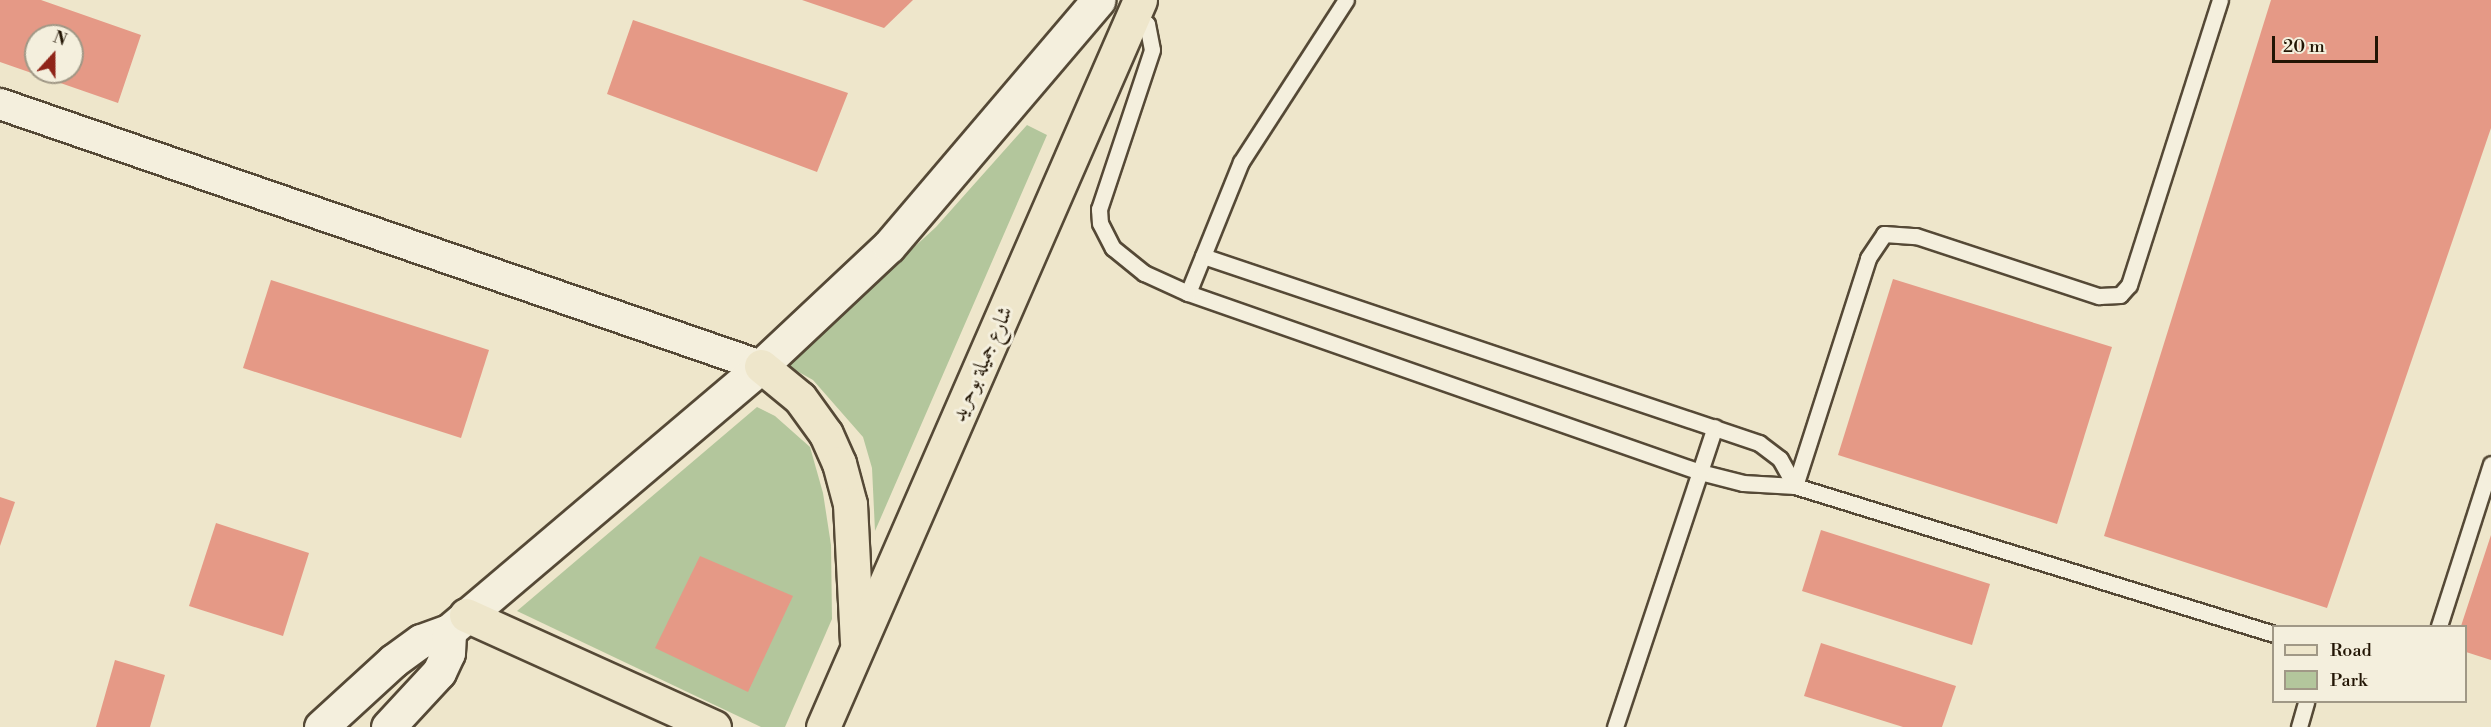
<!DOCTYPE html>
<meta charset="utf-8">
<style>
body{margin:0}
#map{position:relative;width:2491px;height:727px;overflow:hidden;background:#eee6cb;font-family:"Libre Bodoni",Amiri,serif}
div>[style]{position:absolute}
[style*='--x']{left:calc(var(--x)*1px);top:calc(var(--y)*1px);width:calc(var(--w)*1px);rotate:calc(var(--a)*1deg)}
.green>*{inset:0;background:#b3c69c}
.building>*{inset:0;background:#e59986}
.roads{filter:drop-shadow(2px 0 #554936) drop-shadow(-2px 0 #554936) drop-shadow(0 2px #554936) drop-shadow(0 -2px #554936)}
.service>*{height:15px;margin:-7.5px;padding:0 7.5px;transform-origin:7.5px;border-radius:7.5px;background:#f4efdd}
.minor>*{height:30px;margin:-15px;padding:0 15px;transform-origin:15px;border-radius:15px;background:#f4efdd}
.secondary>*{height:33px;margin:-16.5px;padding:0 16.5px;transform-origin:16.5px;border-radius:16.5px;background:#f4efdd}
.primary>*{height:33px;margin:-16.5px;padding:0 16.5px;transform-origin:16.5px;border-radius:16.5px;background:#eee6cb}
span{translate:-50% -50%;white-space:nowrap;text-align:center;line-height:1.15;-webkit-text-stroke:6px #f4efdd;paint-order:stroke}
.street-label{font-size:21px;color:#221504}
.legend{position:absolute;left:2272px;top:625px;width:195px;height:78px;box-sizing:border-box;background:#f4efdd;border:2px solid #a09886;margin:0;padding:8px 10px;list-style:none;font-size:18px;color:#221504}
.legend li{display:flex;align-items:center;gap:12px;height:30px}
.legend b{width:30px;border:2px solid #a09886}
.north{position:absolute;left:24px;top:24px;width:60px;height:60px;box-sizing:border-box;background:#f4efdd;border:2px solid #a09886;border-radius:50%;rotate:21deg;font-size:16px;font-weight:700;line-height:24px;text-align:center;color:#221504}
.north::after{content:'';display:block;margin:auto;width:21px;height:27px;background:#8f2418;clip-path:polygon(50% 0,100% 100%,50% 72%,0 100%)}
.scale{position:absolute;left:2272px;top:36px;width:106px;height:27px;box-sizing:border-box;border:3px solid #221504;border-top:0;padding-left:8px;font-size:18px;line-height:21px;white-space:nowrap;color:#221504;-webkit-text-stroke:4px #f4efdd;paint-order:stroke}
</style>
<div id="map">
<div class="green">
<i style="clip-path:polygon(1027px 125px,1047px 135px,875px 531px,872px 468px,863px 437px,813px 380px,786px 365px,936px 227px)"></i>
<i style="clip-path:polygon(757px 407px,775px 416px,810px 447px,823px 493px,831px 545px,832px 619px,785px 727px,761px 727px,517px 611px)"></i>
</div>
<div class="building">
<i style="clip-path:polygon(evenodd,0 0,41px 0,141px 35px,118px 103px,0 62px,0 0,36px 36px,72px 36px,72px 72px,36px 72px,36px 36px)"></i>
<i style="clip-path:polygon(802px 0,913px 0,884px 28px)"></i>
<i style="clip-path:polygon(2271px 0,2491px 0,2491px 128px,2327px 608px,2104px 536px)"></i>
<i style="clip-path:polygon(633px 20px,848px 93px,817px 172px,607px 94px)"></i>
<i style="clip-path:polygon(1893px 279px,2112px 347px,2057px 524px,1838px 455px)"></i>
<i style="clip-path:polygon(271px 280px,489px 350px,461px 438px,243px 368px)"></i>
<i style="clip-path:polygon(0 497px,15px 502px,0 546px)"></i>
<i style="clip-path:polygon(216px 523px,309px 553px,283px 636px,189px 606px)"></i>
<i style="clip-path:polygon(1821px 530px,1990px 584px,1972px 645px,1802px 591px)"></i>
<i style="clip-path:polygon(2491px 535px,2491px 660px,2466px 652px,2466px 626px,2461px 626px)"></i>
<i style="clip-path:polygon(700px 556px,793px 596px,748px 692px,655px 648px)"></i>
<i style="clip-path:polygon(1821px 643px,1956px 686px,1942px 727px,1903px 727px,1804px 696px)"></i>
<i style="clip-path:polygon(115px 660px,165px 675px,150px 727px,96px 727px)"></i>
</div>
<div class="roads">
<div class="service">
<i style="--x:1134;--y:13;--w:17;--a:40"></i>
<i style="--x:1147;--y:24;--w:26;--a:79"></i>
<i style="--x:1152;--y:50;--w:168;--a:108.4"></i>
<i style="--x:1099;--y:209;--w:14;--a:86"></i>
<i style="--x:1100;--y:223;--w:28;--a:63"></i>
<i style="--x:1113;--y:248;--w:40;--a:39"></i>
<i style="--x:1144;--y:273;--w:48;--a:24.4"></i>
<i style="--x:1188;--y:293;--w:542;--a:19.27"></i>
<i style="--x:1700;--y:472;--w:44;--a:14.3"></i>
<i style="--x:1743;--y:483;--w:52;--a:3.3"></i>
<i style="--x:1795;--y:486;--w:501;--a:17.17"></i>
<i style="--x:1203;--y:256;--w:587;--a:18.59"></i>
<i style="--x:1759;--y:443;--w:26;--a:37"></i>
<i style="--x:1780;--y:459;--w:31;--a:61"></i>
<i style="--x:1188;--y:293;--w:141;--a:-68"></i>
<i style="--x:1241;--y:162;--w:193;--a:-57.1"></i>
<i style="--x:1795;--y:486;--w:239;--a:-72.2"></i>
<i style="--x:1868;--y:258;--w:29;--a:-56"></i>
<i style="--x:1884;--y:234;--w:32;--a:4"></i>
<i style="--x:1916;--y:236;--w:193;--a:18.2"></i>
<i style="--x:2099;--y:296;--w:21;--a:-3"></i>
<i style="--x:2120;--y:295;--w:13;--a:-48"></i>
<i style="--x:2129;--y:285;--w:299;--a:-72.3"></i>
<i style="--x:2439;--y:626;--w:170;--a:-72.2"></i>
<i style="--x:1615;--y:727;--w:316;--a:-71.6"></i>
<i style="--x:2299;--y:727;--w:26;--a:-74"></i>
</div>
<div class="minor">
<i style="--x:0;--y:104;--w:805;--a:19"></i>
</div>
<div class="secondary">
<i style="--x:321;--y:727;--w:98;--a:-42.5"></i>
<i style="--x:393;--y:661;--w:34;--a:-36"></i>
<i style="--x:421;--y:641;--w:30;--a:-20"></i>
<i style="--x:449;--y:631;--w:409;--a:-40.3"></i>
<i style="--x:761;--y:366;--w:175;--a:-43.2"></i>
<i style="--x:889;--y:246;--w:323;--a:-49.6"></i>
<i style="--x:388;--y:727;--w:75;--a:-47.2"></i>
<i style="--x:439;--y:672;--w:21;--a:-65"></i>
<i style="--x:448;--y:653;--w:22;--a:-87"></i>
</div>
<div class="primary">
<i style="--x:761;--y:366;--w:50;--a:39.4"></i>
<i style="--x:800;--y:398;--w:44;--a:54.2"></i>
<i style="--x:826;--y:434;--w:32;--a:66"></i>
<i style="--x:839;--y:463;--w:42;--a:75"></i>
<i style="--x:850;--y:504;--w:138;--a:87.1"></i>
<i style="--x:466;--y:615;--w:272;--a:24.3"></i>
<i style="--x:823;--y:727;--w:793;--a:-66.44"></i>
</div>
</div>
<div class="street-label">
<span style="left:982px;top:364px;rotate:-66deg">شارع جميلة بوحريد</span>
</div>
<ul class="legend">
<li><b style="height:8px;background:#eee6cb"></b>Road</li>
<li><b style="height:16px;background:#b3c69c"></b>Park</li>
</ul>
<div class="north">N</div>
<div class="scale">20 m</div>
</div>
